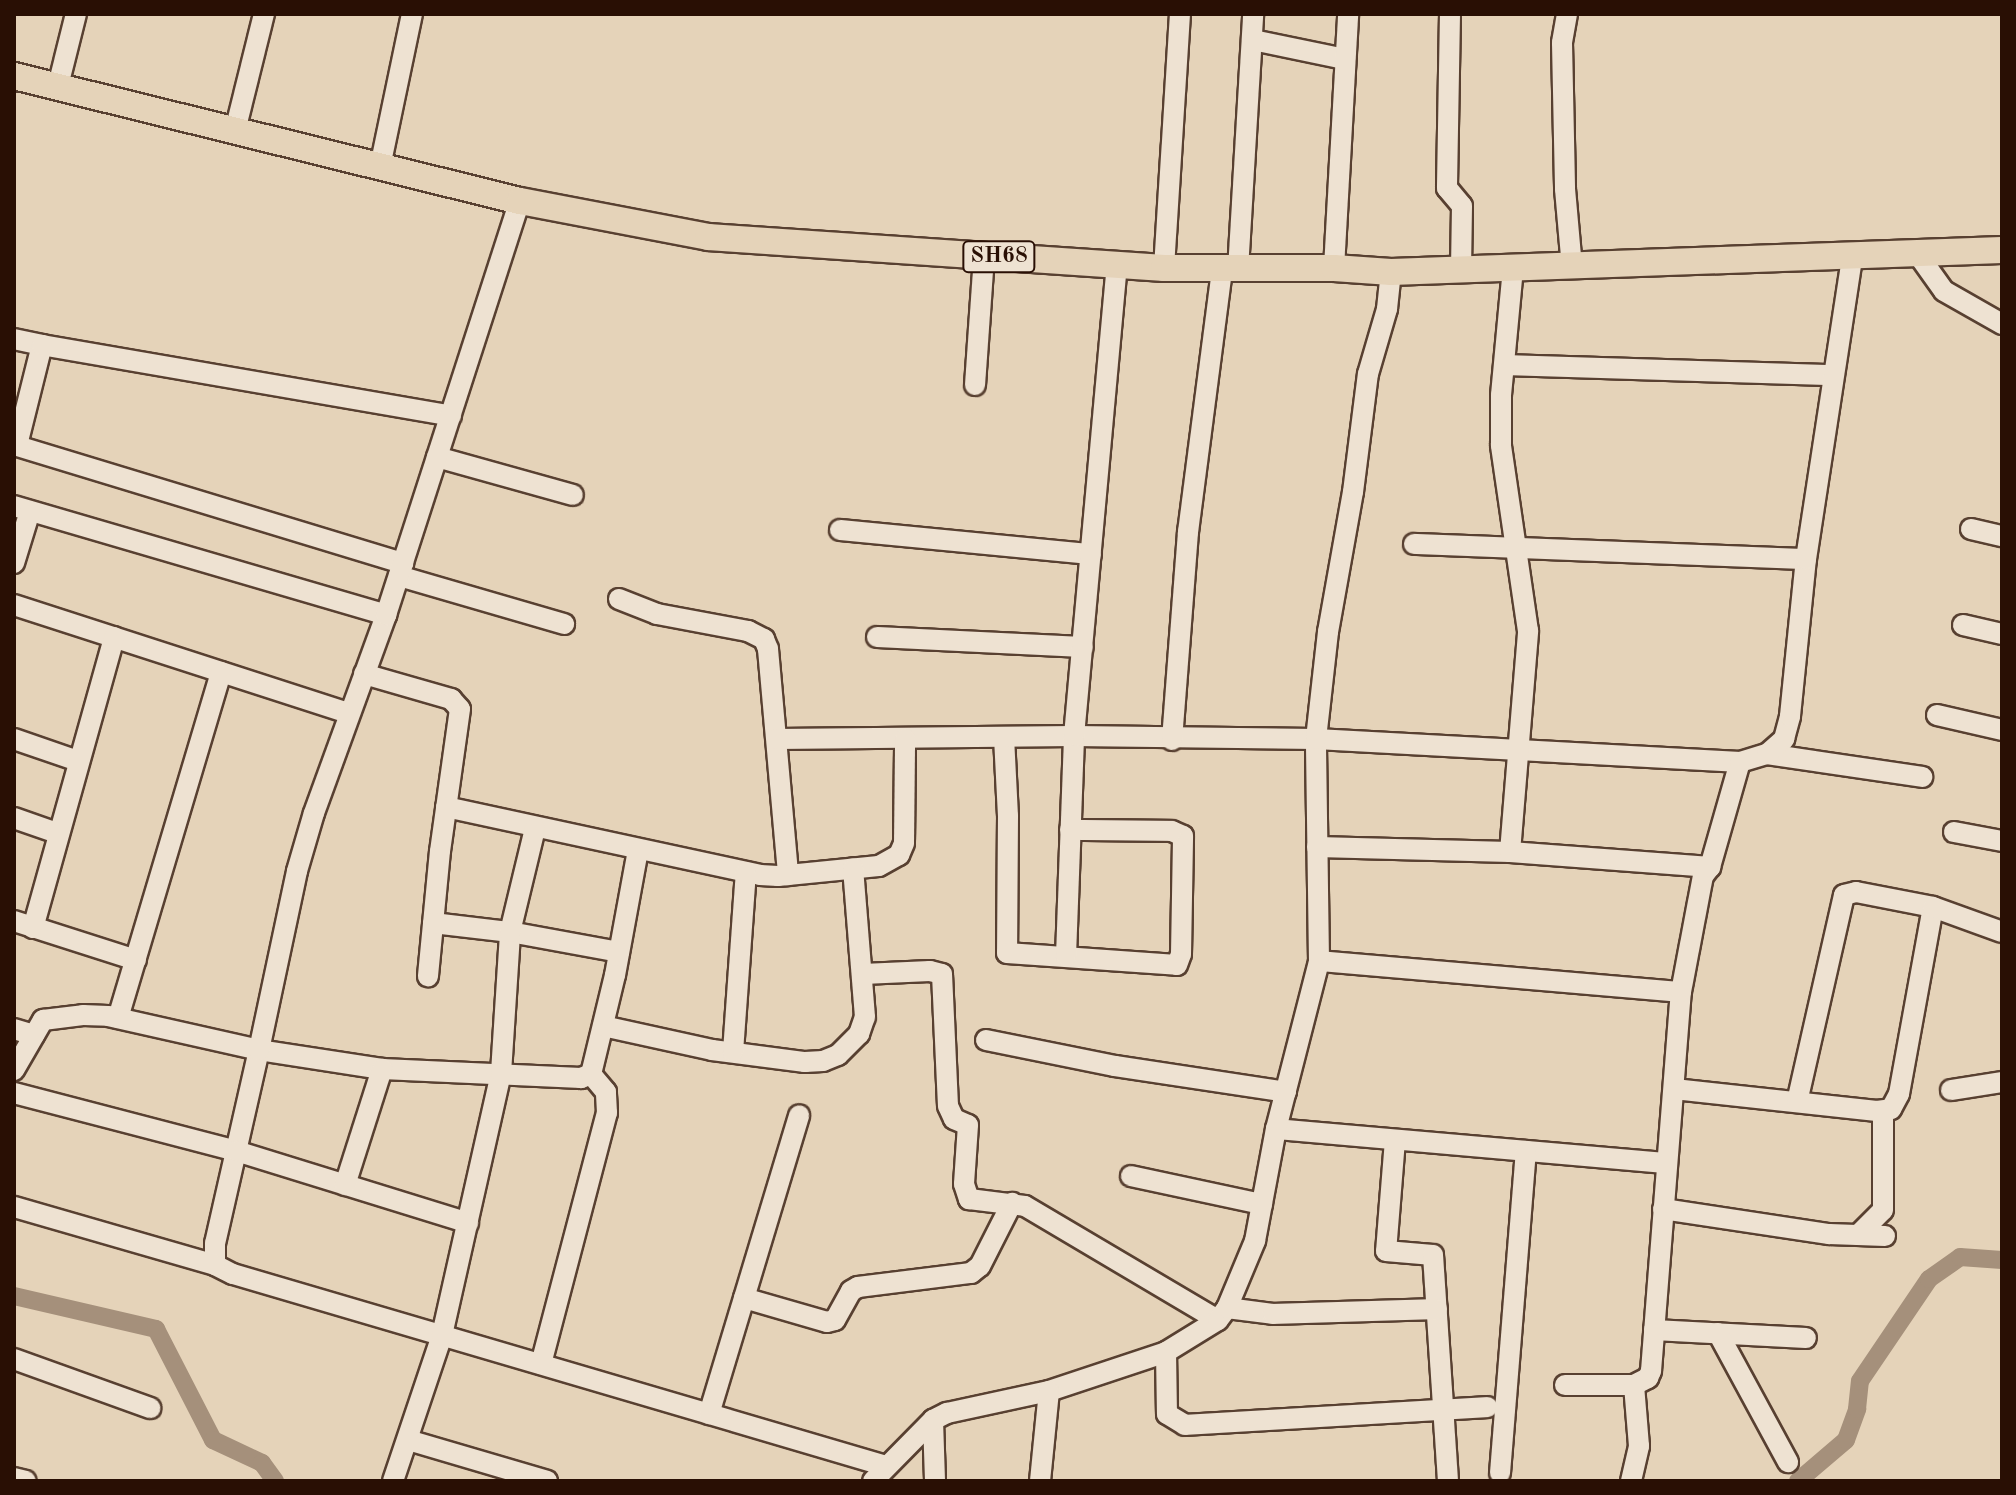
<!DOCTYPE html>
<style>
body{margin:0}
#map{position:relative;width:2016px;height:1495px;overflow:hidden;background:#e5d3b9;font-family:"Old Standard TT",serif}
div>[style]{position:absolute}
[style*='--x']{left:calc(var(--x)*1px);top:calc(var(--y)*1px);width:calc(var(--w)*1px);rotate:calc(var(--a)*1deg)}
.canal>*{height:18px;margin:-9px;padding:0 9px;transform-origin:9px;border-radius:9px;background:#a5907b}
.roads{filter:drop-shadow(2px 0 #584031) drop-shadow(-2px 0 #584031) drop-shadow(0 2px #584031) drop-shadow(0 -2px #584031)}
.minor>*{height:20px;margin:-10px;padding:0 10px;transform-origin:10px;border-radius:10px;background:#eee2d2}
.major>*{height:26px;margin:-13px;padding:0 13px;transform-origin:13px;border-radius:13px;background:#e5d3b9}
span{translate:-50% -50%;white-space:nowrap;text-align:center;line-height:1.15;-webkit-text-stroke:8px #eee2d2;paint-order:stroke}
.shield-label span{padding:2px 6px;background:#eee2d2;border:2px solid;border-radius:6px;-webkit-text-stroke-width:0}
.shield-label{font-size:22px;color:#290f04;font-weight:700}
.frame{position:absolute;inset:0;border:16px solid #290f04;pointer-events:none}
</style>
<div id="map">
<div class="canal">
<i style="--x:14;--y:1296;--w:146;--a:13.1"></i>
<i style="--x:156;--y:1329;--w:125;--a:62.8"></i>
<i style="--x:213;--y:1440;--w:54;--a:25.1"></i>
<i style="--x:262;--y:1463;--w:22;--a:54"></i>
<i style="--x:1798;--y:1481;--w:63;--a:-40.5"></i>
<i style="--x:1846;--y:1440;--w:33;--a:-70"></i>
<i style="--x:1857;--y:1409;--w:28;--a:-84"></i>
<i style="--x:1860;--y:1381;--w:123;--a:-55.9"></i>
<i style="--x:1929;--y:1279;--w:38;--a:-35"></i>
<i style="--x:1960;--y:1257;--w:42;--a:4.1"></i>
</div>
<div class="roads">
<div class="minor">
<i style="--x:1450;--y:14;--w:174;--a:91"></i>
<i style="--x:1447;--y:188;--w:23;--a:50"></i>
<i style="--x:1462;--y:206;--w:66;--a:90.9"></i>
<i style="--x:1567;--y:14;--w:29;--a:100"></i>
<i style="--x:1562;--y:43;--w:146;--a:88.8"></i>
<i style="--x:1565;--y:189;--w:78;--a:84.9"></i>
<i style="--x:1253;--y:40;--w:94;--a:11.7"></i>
<i style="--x:58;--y:86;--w:74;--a:-76"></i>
<i style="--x:235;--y:131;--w:121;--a:-76.1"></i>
<i style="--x:380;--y:167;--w:156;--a:-78.2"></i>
<i style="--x:1919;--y:256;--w:43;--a:54.5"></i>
<i style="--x:1944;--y:291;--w:67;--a:29.6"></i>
<i style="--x:1164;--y:268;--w:255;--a:-86.4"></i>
<i style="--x:1334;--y:268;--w:254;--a:-86.8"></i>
<i style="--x:1238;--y:270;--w:256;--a:-86.6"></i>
<i style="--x:14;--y:339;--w:29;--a:12"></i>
<i style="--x:1506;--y:365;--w:327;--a:1.8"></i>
<i style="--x:975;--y:385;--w:129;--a:-86"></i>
<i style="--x:14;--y:445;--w:407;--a:16.9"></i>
<i style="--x:17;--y:445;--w:103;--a:-76"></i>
<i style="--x:42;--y:345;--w:415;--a:9.8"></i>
<i style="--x:437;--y:457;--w:141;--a:15.6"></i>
<i style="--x:14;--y:506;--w:388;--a:16.3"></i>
<i style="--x:1971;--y:529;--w:32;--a:13"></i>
<i style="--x:840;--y:530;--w:252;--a:5.5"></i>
<i style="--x:1414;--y:544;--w:392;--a:2.2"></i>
<i style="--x:14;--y:563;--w:54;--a:-72.9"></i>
<i style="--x:399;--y:576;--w:172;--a:16.2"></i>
<i style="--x:619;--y:599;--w:41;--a:21.5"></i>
<i style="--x:657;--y:614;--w:93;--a:10.6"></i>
<i style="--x:748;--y:631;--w:18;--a:27"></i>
<i style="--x:764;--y:639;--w:11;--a:68"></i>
<i style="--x:768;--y:649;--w:227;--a:84.9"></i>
<i style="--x:14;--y:605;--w:352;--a:17.9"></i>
<i style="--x:1963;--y:625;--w:40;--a:13"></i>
<i style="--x:877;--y:637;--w:206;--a:2.8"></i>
<i style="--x:364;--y:674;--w:91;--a:16"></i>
<i style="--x:451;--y:699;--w:13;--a:48"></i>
<i style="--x:460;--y:709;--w:143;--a:98"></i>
<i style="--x:440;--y:851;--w:126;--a:95.5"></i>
<i style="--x:1937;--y:715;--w:67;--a:13"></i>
<i style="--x:1004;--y:737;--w:79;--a:87.1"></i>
<i style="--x:1008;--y:816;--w:137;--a:90.4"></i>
<i style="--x:1007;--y:953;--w:170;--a:4"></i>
<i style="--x:1177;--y:965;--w:12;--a:-70"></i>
<i style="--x:1181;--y:954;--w:118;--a:-89"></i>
<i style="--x:1183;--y:836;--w:12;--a:-156"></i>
<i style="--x:1172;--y:831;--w:102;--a:-179.4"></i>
<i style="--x:14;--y:739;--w:68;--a:19"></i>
<i style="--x:777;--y:739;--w:297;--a:-0.6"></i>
<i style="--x:1074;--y:736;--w:242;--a:0.7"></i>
<i style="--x:1316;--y:739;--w:425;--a:3.1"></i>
<i style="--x:1172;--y:740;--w:209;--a:-85.6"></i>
<i style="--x:1188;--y:532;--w:264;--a:-82.6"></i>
<i style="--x:1767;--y:754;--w:157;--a:8.4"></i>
<i style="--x:446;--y:807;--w:321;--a:12.2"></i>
<i style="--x:760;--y:875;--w:18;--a:3"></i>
<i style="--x:778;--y:876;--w:101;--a:-5.7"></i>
<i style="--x:879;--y:866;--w:23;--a:-29"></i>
<i style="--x:899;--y:855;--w:13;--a:-67"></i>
<i style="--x:904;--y:843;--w:104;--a:-89.4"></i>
<i style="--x:14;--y:818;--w:46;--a:19.2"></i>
<i style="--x:1954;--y:832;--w:49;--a:10.6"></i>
<i style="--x:1317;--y:847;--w:193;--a:1.5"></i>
<i style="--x:1510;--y:852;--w:201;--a:4.3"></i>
<i style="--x:638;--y:850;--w:127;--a:100.4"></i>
<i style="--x:615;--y:975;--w:102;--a:103.6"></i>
<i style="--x:591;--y:1074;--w:11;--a:158"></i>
<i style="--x:581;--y:1078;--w:199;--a:-177.4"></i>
<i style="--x:382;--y:1069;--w:124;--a:-171.2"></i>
<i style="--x:259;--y:1050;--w:198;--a:102.8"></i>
<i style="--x:215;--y:1243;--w:22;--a:90"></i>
<i style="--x:215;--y:1265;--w:20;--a:27"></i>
<i style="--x:233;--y:1274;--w:681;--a:16.38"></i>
<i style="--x:1510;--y:852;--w:222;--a:-85.3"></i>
<i style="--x:1528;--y:631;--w:188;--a:-98.3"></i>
<i style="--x:1501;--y:445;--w:50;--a:-90"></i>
<i style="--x:1501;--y:395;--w:127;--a:-84.6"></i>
<i style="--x:14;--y:921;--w:128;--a:17.7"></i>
<i style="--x:433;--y:923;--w:78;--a:6.7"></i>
<i style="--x:510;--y:932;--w:111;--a:10.4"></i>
<i style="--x:33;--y:928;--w:302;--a:-74.4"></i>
<i style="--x:1066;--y:956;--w:220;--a:-87.9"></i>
<i style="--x:1074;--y:736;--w:473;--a:-84.8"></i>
<i style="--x:1319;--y:961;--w:363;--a:4.9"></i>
<i style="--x:863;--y:974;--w:67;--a:-2.6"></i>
<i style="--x:930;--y:971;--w:12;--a:14"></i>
<i style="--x:942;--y:974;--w:132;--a:87.4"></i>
<i style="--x:948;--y:1106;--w:14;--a:65"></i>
<i style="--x:954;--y:1119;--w:15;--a:23"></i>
<i style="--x:968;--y:1125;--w:59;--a:93.9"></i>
<i style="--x:964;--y:1184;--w:16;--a:72"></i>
<i style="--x:969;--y:1199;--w:56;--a:7.1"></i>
<i style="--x:1025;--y:1206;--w:224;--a:30.6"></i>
<i style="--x:118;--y:1018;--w:361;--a:-73.4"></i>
<i style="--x:603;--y:1026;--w:112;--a:12.4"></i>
<i style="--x:712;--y:1050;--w:94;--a:7.4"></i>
<i style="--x:805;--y:1062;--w:18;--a:-3"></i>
<i style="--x:823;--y:1061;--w:16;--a:-22"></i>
<i style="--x:838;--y:1055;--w:30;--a:-45"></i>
<i style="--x:859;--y:1034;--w:18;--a:-71"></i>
<i style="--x:865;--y:1017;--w:149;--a:-94.6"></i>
<i style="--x:14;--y:1029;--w:21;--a:17"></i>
<i style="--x:986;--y:1040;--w:132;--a:11.4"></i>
<i style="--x:1115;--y:1066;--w:173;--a:8.6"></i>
<i style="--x:733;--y:1052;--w:180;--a:-85.9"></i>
<i style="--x:14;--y:1070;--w:58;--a:-59.9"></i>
<i style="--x:43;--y:1020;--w:40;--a:-7.1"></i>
<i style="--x:83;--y:1015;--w:25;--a:2"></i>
<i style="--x:108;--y:1016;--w:155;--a:12.7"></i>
<i style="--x:259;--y:1050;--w:183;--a:-78"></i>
<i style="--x:297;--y:871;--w:60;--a:-73.7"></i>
<i style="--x:314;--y:813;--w:211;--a:-70"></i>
<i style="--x:386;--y:615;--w:435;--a:-72.1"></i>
<i style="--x:1674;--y:1089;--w:204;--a:6.2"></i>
<i style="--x:1877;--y:1111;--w:14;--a:-8"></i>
<i style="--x:1891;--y:1109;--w:17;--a:-62"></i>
<i style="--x:1899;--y:1094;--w:190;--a:-79.7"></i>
<i style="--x:1951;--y:1090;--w:52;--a:-8.9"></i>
<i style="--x:14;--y:1093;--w:229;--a:14.6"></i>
<i style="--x:236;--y:1151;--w:243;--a:17.2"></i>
<i style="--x:1797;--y:1102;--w:212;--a:-77.2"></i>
<i style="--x:1844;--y:895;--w:12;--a:-14"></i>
<i style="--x:1856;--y:892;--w:78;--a:11"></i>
<i style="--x:1933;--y:907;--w:73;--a:19.9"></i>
<i style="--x:1276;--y:1129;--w:392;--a:5"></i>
<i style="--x:1395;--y:1140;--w:111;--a:94.6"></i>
<i style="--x:1386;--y:1251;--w:47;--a:4.9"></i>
<i style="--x:1433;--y:1255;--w:226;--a:86.2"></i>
<i style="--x:1131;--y:1176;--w:134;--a:12.1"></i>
<i style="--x:345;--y:1185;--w:122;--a:-72.3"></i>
<i style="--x:14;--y:1207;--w:209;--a:16.1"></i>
<i style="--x:1663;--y:1209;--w:168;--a:8.6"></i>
<i style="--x:1829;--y:1234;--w:56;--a:2"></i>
<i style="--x:1858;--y:1235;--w:35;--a:-45"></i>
<i style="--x:1883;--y:1210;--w:99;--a:-90"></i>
<i style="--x:744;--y:1298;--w:86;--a:16.1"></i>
<i style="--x:827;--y:1322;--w:8;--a:-14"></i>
<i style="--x:835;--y:1320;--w:33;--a:-61"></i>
<i style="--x:851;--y:1291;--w:8;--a:-30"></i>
<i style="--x:858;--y:1287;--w:114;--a:-7.1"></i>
<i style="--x:971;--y:1273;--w:11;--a:-38"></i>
<i style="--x:980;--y:1266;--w:71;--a:-63.1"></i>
<i style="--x:1227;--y:1308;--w:46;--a:7.4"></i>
<i style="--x:1273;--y:1314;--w:164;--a:-1.7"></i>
<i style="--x:1654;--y:1330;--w:152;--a:3"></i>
<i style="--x:1718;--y:1333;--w:147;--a:61.5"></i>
<i style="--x:1166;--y:1352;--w:62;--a:89.1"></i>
<i style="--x:1167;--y:1414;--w:21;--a:31"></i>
<i style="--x:1185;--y:1425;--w:303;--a:-3.4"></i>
<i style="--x:14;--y:1359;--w:145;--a:19.8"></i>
<i style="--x:541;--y:1364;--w:260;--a:-75.3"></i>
<i style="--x:607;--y:1113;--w:21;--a:-93"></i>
<i style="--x:606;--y:1092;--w:23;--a:-130"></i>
<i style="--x:1565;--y:1385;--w:69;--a:0"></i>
<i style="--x:1634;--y:1385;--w:16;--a:-27"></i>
<i style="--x:1648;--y:1378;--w:8;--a:-67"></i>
<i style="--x:1651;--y:1371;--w:380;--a:-85.5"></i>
<i style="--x:1681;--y:992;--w:118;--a:-79.3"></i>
<i style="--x:1703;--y:876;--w:11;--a:-52"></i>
<i style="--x:1710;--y:867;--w:109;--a:-74.1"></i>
<i style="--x:1740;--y:762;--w:28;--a:-17"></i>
<i style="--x:1767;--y:754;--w:23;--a:-41"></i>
<i style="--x:1784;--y:739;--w:24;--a:-75"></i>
<i style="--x:1790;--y:716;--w:158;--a:-84.2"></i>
<i style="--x:1806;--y:559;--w:304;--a:-81.3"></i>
<i style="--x:709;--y:1414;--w:312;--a:-73.2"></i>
<i style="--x:933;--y:1420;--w:61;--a:88.1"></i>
<i style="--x:408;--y:1440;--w:145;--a:16.4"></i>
<i style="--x:1500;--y:1473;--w:323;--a:-85.4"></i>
<i style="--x:14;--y:1478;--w:12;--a:14"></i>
<i style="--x:393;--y:1481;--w:154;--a:-71.4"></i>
<i style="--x:442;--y:1335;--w:269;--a:-77.3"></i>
<i style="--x:501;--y:1073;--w:141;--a:-86.3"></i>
<i style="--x:510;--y:932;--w:106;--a:-76.4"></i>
<i style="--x:873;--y:1481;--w:86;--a:-45.5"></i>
<i style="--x:933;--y:1420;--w:16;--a:-27"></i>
<i style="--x:947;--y:1413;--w:104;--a:-12.2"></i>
<i style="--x:1049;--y:1391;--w:123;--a:-18.4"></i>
<i style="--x:1166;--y:1352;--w:61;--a:-31.6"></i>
<i style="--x:1218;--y:1320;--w:15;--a:-53"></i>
<i style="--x:1227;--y:1308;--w:73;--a:-67.3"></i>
<i style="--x:1255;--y:1241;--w:114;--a:-79.4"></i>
<i style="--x:1276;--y:1129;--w:173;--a:-75.6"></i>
<i style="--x:1319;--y:961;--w:222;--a:-90.8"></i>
<i style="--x:1316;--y:739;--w:108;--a:-83.6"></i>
<i style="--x:1328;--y:632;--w:142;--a:-79.9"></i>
<i style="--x:1353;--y:492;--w:119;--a:-82.8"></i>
<i style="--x:1368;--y:374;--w:68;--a:-73.7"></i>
<i style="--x:1387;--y:309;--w:37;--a:-84"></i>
<i style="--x:1040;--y:1481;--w:90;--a:-84.3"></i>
<i style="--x:1631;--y:1481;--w:36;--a:-77"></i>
<i style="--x:1639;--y:1446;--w:61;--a:-94.7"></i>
</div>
<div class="major">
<i style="--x:14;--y:76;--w:521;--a:13.88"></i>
<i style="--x:520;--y:201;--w:191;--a:10.8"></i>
<i style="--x:708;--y:237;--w:457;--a:3.9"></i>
<i style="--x:1164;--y:268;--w:170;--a:0"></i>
<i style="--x:1334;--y:268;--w:57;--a:4"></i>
<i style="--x:1391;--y:272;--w:611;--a:-2.06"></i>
</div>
</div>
<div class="shield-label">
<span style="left:999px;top:257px">SH68</span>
</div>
<div class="frame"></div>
</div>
